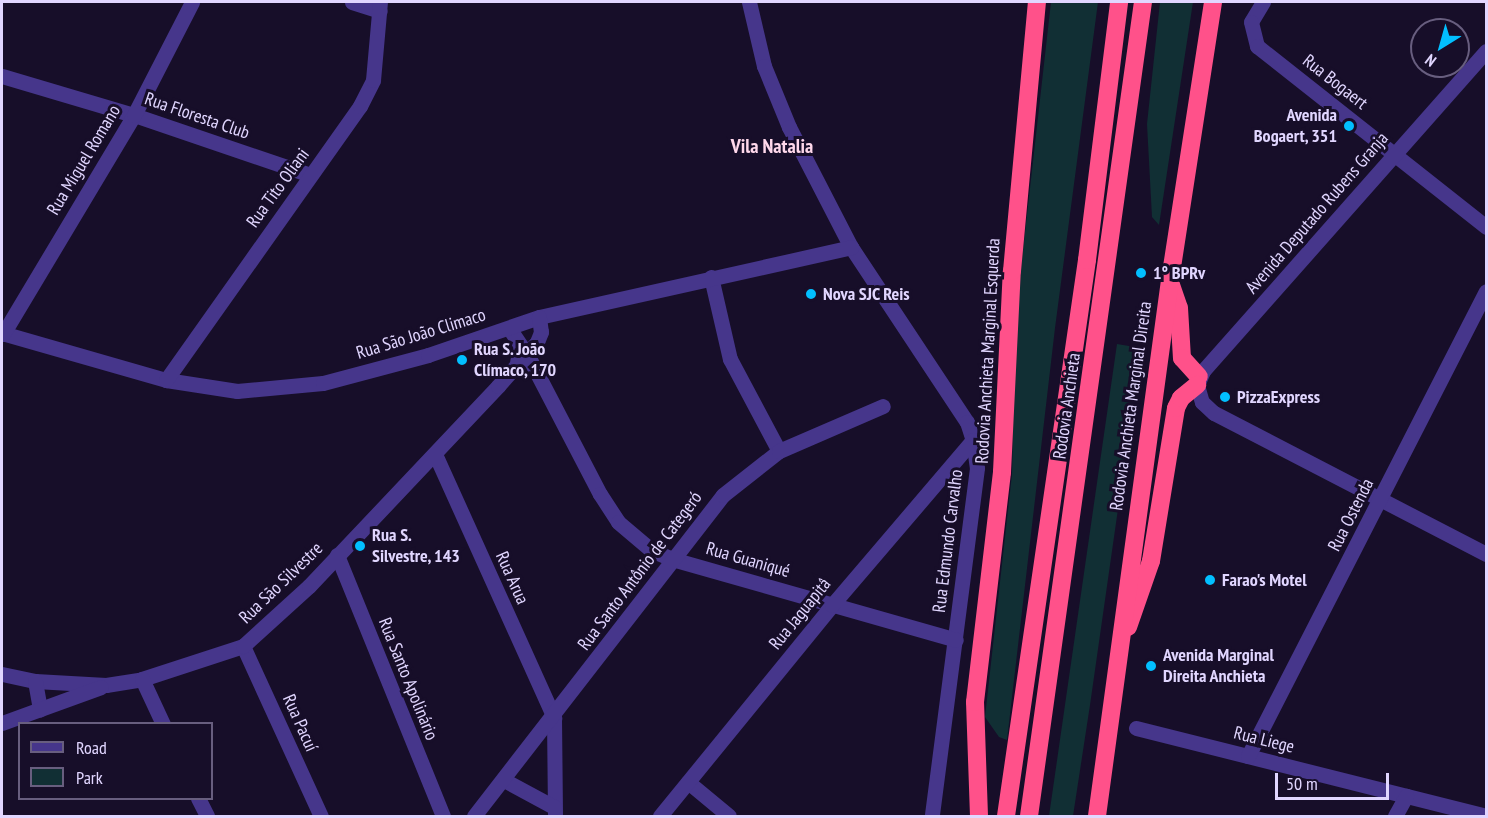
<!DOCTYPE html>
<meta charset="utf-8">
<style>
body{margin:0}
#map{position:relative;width:1488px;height:818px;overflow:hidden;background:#170e29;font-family:"PT Sans Narrow",sans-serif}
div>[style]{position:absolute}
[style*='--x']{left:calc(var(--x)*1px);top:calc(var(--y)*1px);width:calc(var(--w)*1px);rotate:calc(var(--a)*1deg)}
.green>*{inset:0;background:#112f34}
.minor>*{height:15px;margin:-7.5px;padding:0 7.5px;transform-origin:7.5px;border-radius:7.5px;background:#46368b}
.highway>*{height:18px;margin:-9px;padding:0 9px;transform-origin:9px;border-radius:9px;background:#ff518a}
.dots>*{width:16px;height:16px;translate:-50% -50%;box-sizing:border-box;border:3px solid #170e29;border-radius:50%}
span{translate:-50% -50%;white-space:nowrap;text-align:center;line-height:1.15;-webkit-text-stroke:6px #170e29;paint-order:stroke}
.street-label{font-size:18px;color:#e1d6ff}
.poi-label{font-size:18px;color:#e1d6ff;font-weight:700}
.right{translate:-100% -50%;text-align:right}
.left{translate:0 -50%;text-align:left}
.neighbourhood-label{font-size:20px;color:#ffd8eb;font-weight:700}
.frame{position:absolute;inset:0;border:3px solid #e1d6ff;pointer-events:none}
.legend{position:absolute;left:18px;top:722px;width:195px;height:78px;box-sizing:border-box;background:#170e29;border:2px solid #685e7f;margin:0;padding:8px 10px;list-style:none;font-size:18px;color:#e1d6ff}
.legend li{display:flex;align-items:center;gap:12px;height:30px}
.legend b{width:30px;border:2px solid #685e7f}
.north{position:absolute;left:1410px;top:18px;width:60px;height:60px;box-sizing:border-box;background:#170e29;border:2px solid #685e7f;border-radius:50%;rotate:217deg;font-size:16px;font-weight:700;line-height:24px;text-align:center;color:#e1d6ff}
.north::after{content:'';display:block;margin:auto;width:21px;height:27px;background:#02bfff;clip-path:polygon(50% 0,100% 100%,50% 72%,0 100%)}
.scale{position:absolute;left:1275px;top:773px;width:114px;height:27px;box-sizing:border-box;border:3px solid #e1d6ff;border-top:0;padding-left:8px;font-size:18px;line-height:21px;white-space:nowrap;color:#e1d6ff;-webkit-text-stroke:4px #170e29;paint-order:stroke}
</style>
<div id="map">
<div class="green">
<i style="clip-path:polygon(1051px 2px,1098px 2px,1055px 328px,1007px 740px,999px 737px,985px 717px,1012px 474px,1015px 321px)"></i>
<i style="clip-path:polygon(1160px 2px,1193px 2px,1159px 225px,1152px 217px,1147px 124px)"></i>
<i style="clip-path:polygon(1117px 344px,1141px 348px,1090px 705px,1073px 816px,1049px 816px)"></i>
</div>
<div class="minor">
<i style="--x:352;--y:2;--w:29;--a:18"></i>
<i style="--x:749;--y:2;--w:66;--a:76.8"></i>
<i style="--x:764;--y:66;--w:66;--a:67.7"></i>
<i style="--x:789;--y:127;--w:135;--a:62.7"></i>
<i style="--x:851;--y:247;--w:210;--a:56.5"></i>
<i style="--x:967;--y:422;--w:19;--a:72"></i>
<i style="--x:973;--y:440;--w:28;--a:82"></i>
<i style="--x:977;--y:468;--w:351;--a:97.4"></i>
<i style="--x:1263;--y:2;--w:23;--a:121"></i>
<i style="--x:1251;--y:22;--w:25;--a:76"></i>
<i style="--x:1257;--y:46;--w:292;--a:38.3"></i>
<i style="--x:1486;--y:51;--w:427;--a:131.5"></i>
<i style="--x:1203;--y:371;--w:15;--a:113"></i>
<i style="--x:1197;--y:385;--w:18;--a:74"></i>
<i style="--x:1202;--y:402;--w:16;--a:43"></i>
<i style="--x:1214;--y:413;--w:306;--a:27.4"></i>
<i style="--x:2;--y:76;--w:138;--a:16.5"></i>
<i style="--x:134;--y:115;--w:186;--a:18.8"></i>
<i style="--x:711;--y:277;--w:84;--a:77"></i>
<i style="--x:730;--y:359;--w:104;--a:62"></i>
<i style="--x:509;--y:328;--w:22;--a:56"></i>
<i style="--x:521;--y:346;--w:16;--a:104"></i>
<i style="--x:2;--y:333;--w:171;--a:16"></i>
<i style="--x:166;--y:380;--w:72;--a:8.8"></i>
<i style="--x:237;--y:391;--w:86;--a:-5.3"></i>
<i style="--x:323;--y:383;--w:109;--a:-14.9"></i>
<i style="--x:428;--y:355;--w:117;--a:-18.9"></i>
<i style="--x:539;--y:317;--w:320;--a:-12.6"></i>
<i style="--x:3;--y:334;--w:255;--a:-59.1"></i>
<i style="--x:134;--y:115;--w:127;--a:-62.8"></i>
<i style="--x:527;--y:354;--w:158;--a:62.5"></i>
<i style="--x:600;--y:494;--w:33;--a:57"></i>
<i style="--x:618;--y:522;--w:43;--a:40.3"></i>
<i style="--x:651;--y:550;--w:23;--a:23"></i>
<i style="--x:672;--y:559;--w:295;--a:15.9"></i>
<i style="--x:166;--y:380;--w:336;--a:-54.7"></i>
<i style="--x:360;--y:106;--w:29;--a:-63"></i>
<i style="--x:373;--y:80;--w:78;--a:-84.9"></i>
<i style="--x:435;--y:454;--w:290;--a:65.7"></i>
<i style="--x:554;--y:718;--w:98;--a:89.4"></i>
<i style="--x:337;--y:555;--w:282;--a:67.9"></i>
<i style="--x:243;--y:646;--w:187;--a:65.4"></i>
<i style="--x:2;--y:674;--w:34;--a:12"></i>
<i style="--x:35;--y:681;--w:71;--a:3.2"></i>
<i style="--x:106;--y:685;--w:36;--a:-9"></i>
<i style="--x:142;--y:679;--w:106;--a:-18.1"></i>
<i style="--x:243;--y:646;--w:89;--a:-42.3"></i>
<i style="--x:309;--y:586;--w:275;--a:-46.6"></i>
<i style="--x:498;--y:386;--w:59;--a:-48.4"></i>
<i style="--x:537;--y:342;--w:11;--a:-68"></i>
<i style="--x:541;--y:332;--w:15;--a:-98"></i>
<i style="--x:142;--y:679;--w:50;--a:65"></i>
<i style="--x:35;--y:681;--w:29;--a:80"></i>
<i style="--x:2;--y:723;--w:105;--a:-20"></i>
<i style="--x:1136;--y:728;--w:361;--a:14.1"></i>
<i style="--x:1248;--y:756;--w:522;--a:-62.9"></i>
<i style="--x:504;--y:780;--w:57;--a:28.4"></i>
<i style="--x:688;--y:782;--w:53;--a:39.7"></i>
<i style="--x:198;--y:798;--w:20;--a:63"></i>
<i style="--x:474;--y:816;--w:406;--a:-52.2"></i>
<i style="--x:723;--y:495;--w:71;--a:-38.2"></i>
<i style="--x:779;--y:451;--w:113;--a:-23.4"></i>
<i style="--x:660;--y:816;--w:272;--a:-50.8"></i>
<i style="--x:832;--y:605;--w:217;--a:-49.5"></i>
<i style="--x:1395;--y:816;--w:23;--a:-61"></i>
</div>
<div class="highway">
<i style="--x:1171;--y:285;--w:24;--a:71"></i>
<i style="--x:1179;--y:308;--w:50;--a:86.6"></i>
<i style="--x:1182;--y:358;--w:25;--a:48"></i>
<i style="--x:1128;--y:627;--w:70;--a:-70.8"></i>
<i style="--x:1151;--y:561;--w:155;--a:-80.7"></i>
<i style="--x:1176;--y:408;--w:11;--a:-63"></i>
<i style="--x:1181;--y:398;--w:21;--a:-39"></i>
<i style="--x:979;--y:816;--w:114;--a:-92"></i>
<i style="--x:975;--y:702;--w:232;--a:-83.3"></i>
<i style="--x:1002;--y:472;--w:201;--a:-87.2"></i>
<i style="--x:1012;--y:271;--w:270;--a:-84.7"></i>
<i style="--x:1006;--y:816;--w:562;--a:-81.71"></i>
<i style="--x:1087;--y:260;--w:260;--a:-82.9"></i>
<i style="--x:1029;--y:816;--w:822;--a:-82.03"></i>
<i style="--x:1097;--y:816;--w:541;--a:-82.24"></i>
<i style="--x:1170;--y:280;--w:281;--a:-81.2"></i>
</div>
<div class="dots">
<i style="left:1349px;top:126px;background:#02bfff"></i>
<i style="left:1141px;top:273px;background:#02bfff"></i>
<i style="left:811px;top:294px;background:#02bfff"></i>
<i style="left:462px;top:360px;background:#02bfff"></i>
<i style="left:1225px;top:397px;background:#02bfff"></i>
<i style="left:360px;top:546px;background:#02bfff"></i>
<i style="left:1210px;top:580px;background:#02bfff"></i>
<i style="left:1151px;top:666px;background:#02bfff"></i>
</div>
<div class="street-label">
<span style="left:1335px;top:82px;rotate:38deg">Rua Bogaert</span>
<span style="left:197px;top:116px;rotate:19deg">Rua Floresta Club</span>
<span style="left:84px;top:160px;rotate:-59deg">Rua Miguel Romano</span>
<span style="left:278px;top:188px;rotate:-54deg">Rua Tito Oliani</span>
<span style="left:1317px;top:213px;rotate:-49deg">Avenida Deputado Rubens Granja</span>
<span style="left:421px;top:334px;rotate:-17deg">Rua São João Climaco</span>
<span style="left:988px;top:351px;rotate:-87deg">Rodovia Anchieta Marginal Esquerda</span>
<span style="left:1067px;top:406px;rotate:-82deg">Rodovia Anchieta</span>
<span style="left:1131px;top:406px;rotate:-82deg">Rodovia Anchieta Marginal Direita</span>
<span style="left:1351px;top:515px;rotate:-63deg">Rua Ostenda</span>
<span style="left:948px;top:541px;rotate:-83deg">Rua Edmundo Carvalho</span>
<span style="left:748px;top:560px;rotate:16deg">Rua Guaniqué</span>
<span style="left:640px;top:571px;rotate:-53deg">Rua Santo Antônio de Categeró</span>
<span style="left:512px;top:578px;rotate:66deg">Rua Arua</span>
<span style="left:281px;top:583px;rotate:-44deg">Rua São Silvestre</span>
<span style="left:800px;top:614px;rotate:-51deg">Rua Jaguapitâ</span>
<span style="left:408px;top:679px;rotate:68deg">Rua Santo Apolinário</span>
<span style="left:300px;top:723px;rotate:66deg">Rua Pacuí</span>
<span style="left:1264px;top:740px;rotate:14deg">Rua Liege</span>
</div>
<div class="poi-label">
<span class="right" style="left:1337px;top:126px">Avenida<br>Bogaert, 351</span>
<span class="left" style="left:1153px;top:273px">1° BPRv</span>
<span class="left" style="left:823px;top:294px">Nova SJC Reis</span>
<span class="left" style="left:474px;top:360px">Rua S. João<br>Clímaco, 170</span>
<span class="left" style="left:1237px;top:397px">PizzaExpress</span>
<span class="left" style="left:372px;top:546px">Rua S.<br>Silvestre, 143</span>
<span class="left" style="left:1222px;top:580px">Farao's Motel</span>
<span class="left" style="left:1163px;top:666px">Avenida Marginal<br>Direita Anchieta</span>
</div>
<div class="neighbourhood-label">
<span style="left:772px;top:146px">Vila Natalia</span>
</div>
<div class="frame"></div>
<ul class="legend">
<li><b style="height:8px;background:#46368b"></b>Road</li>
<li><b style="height:16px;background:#112f34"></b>Park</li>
</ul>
<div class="north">N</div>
<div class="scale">50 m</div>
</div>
